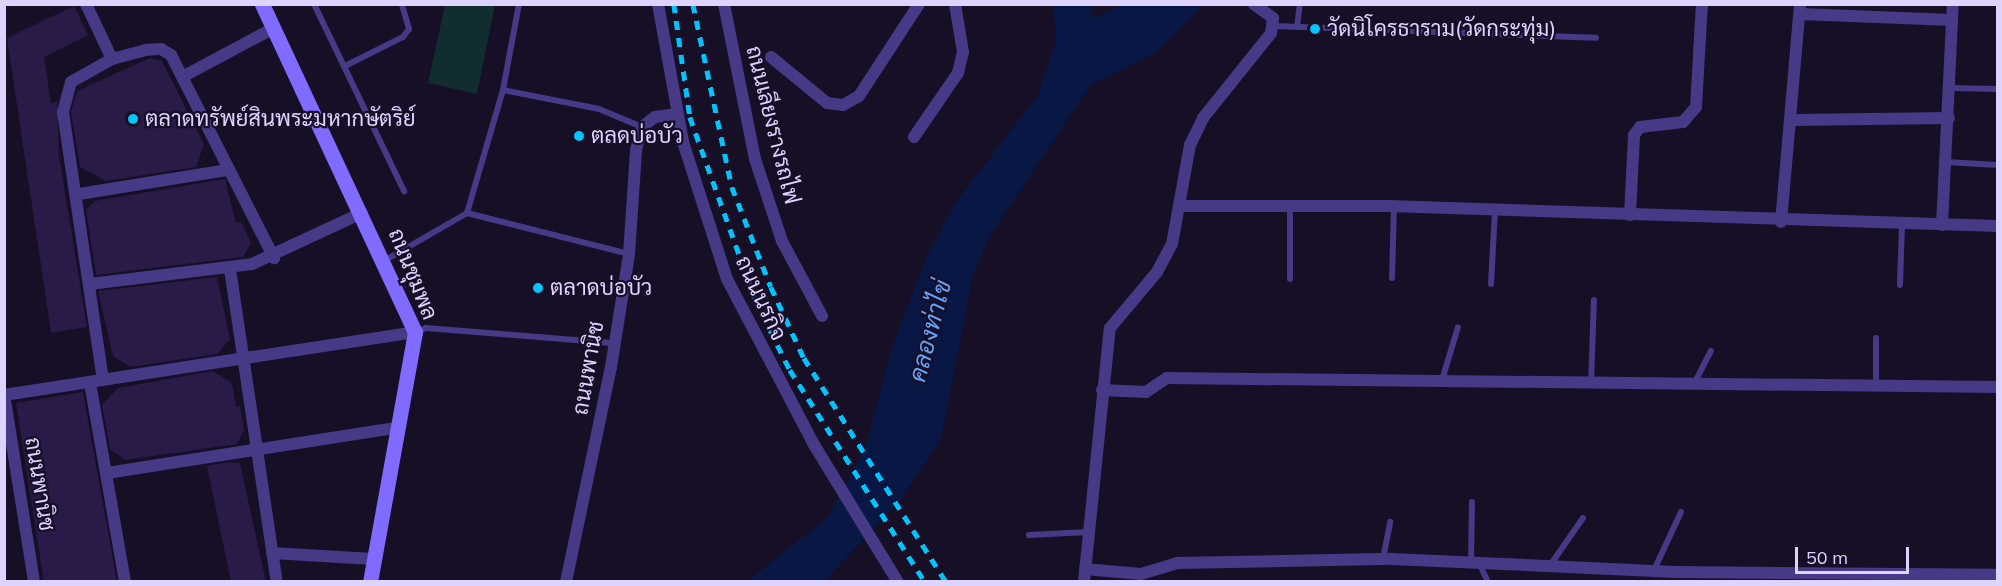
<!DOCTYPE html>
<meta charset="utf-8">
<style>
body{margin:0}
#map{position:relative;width:2002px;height:586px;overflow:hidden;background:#160f26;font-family:Mulish,Sarabun,sans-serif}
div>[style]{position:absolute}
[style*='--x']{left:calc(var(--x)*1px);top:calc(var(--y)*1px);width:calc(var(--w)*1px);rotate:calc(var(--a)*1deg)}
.green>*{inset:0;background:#112d30}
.water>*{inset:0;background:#091744}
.building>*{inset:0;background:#291a47}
.service>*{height:6px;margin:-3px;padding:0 3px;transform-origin:3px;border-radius:3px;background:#463985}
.minor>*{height:12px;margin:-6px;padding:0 6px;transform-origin:6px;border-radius:6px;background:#463985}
.secondary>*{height:15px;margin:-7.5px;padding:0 7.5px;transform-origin:7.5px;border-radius:7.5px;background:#816aff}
.rail>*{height:4.5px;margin-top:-2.25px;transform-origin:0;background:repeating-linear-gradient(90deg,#00c4fe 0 9px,transparent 0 17px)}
.dots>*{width:16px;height:16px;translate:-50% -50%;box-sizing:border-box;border:3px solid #160f26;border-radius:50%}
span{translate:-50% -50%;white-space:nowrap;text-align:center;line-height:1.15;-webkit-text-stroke:4.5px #160f26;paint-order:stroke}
.poi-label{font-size:22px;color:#ded3ff}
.left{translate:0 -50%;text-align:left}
.street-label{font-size:22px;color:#ded3ff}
.water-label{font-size:24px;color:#61a2ff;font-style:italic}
.frame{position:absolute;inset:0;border:6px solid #ded3ff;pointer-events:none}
.scale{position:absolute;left:1795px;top:547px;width:114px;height:27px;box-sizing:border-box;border:3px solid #ded3ff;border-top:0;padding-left:8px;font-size:18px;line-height:21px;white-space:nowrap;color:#ded3ff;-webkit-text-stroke:4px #160f26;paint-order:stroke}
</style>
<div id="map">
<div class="green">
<i style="clip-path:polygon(445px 5px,495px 5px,477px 94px,428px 83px)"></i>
</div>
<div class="water">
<i style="clip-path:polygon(1053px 5px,1092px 5px,1092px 18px,1123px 5px,1204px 5px,1157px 52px,1091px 85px,989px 238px,973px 274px,941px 439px,900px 500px,825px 581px,746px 582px,828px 517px,865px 449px,892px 347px,927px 256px,953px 206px,1038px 95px,1056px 40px)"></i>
</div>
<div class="building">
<i style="clip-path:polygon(74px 6px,88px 35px,44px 57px,51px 104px,57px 101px,59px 156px,87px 327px,51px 333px,7px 38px)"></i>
<i style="clip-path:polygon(150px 58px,162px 61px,204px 144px,196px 167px,106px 181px,80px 167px,71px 112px,77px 91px)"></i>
<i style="clip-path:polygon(225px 179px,236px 223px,241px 222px,251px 243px,243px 257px,96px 275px,86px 210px,95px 201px)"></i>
<i style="clip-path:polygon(217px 277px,230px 339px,217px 354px,130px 367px,113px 356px,98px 291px)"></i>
<i style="clip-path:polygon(213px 371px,232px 383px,236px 407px,240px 406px,244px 430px,237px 444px,125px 460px,110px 449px,102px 405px,118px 388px)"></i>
<i style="clip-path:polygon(83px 392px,117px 582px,44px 582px,16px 403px)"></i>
<i style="clip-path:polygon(228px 462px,240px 463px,266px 582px,231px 582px,207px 466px)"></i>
</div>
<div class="service">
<i style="--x:314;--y:4;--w:208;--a:64.3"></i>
<i style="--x:1274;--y:26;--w:322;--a:2.1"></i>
<i style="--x:1297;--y:27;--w:23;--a:-83"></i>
<i style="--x:345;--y:66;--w:65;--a:-26.6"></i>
<i style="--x:403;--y:37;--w:10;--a:-53"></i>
<i style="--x:409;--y:29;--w:26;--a:-106"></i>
<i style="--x:1950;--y:88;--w:48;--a:1.2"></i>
<i style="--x:503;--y:90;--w:98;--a:11.2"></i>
<i style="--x:599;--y:109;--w:47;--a:22.7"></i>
<i style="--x:1946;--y:162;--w:52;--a:3.3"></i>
<i style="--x:1290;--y:207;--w:72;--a:90"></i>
<i style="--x:467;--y:213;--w:167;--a:14.2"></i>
<i style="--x:384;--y:261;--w:96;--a:-30"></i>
<i style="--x:467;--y:213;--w:128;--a:-73.7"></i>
<i style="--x:503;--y:90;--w:87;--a:-79.5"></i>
<i style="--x:1392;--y:278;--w:71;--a:-88.4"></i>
<i style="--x:1491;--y:284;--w:74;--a:-86.9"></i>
<i style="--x:1900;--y:285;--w:59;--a:-88.1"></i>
<i style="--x:416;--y:332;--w:11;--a:-22"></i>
<i style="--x:426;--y:328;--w:189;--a:4.6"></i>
<i style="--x:1442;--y:380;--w:55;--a:-73.2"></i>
<i style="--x:1695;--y:382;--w:35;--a:-63"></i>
<i style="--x:1591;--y:384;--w:84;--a:-88"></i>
<i style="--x:1876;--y:384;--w:46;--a:-90"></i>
<i style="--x:1029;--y:535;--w:59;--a:-2.9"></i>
<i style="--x:1383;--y:559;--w:38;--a:-79"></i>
<i style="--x:1471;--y:563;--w:61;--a:-89.1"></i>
<i style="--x:1551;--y:564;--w:56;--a:-55.2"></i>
<i style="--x:1480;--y:565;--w:19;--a:65"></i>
<i style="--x:1654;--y:570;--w:64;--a:-65"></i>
</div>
<div class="minor">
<i style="--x:86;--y:4;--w:61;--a:64.7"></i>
<i style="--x:658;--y:4;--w:140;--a:79.7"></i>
<i style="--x:683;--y:142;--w:144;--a:72.2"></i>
<i style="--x:727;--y:279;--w:185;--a:62.3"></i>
<i style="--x:813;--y:443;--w:163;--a:58.6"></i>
<i style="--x:724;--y:4;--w:158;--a:78.7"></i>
<i style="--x:755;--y:159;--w:86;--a:71.8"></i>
<i style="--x:782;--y:241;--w:85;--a:61.9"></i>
<i style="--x:1800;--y:14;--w:152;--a:2.3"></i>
<i style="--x:771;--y:57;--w:72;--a:39.4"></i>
<i style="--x:827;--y:103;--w:16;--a:7"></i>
<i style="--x:843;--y:105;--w:18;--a:-29"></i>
<i style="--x:859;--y:96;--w:110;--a:-56.9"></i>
<i style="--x:184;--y:76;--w:102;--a:-28.1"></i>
<i style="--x:1791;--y:120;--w:158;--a:-0.7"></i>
<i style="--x:914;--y:137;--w:78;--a:-55.5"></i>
<i style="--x:958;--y:73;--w:22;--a:-77"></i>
<i style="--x:963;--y:52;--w:49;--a:-99.5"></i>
<i style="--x:79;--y:194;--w:151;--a:-9.2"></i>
<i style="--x:1181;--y:206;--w:208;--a:0"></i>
<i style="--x:1389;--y:206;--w:609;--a:1.88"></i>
<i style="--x:1630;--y:215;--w:80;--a:-87.1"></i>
<i style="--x:1634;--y:135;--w:10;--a:-53"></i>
<i style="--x:1640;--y:127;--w:43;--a:-6.6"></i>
<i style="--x:1683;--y:122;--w:20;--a:-49"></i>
<i style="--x:1696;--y:107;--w:103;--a:-86.7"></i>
<i style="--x:1781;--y:222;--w:219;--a:-85"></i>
<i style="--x:1942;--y:225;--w:221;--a:-87.2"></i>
<i style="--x:230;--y:269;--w:317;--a:81.5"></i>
<i style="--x:90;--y:284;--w:163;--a:-7"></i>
<i style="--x:252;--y:264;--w:121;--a:-24.9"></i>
<i style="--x:103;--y:380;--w:271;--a:-98.5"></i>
<i style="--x:63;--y:112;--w:31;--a:-75"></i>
<i style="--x:71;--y:82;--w:47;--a:-29.3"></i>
<i style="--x:112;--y:59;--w:34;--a:-15"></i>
<i style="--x:145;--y:50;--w:16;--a:-4"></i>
<i style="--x:161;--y:49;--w:12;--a:31"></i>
<i style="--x:171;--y:55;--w:228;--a:63.1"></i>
<i style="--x:90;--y:383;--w:202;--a:80"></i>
<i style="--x:1102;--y:390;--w:44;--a:2.6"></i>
<i style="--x:1146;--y:392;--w:25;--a:-34"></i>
<i style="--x:1167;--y:378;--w:831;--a:0.62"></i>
<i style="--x:4;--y:394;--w:190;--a:80.9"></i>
<i style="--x:4;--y:395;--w:416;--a:-8.7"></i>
<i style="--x:107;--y:473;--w:292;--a:-8.9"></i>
<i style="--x:272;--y:553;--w:101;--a:3.4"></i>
<i style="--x:1085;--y:569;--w:56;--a:5.1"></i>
<i style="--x:1141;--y:574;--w:38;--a:-17"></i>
<i style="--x:1177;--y:563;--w:215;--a:-1.1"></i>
<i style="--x:1392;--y:559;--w:284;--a:2.6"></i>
<i style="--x:1676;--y:572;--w:322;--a:0.5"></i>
<i style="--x:566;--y:582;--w:220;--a:-78.2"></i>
<i style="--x:611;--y:367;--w:114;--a:-80.9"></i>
<i style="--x:629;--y:254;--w:104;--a:-86.1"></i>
<i style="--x:636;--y:150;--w:24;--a:-75"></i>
<i style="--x:642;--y:127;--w:16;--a:-38"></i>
<i style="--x:655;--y:117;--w:22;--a:-8"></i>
<i style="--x:1084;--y:582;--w:255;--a:-84.2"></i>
<i style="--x:1110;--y:328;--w:73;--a:-50"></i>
<i style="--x:1157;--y:272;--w:32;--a:-62"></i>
<i style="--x:1172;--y:244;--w:101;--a:-79.7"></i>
<i style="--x:1190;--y:145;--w:30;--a:-64"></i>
<i style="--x:1203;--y:118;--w:109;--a:-51.3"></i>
<i style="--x:1271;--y:33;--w:15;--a:-82"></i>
<i style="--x:1273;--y:18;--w:24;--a:-144"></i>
</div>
<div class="secondary">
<i style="--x:262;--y:4;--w:362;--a:65"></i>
<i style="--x:415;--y:332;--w:254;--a:100.2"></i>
</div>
<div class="rail">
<i style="--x:674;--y:4;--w:114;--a:81.9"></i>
<i style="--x:690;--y:117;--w:193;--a:70.3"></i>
<i style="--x:755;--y:299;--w:79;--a:63.8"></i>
<i style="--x:790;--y:370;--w:251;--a:57.5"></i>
<i style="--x:693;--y:4;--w:187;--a:78"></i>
<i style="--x:732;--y:187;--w:107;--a:68.7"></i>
<i style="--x:771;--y:287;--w:78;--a:65.1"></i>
<i style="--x:804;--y:358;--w:265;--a:57.6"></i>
</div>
<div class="dots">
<i style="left:1315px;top:29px;background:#00c4fe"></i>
<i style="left:133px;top:119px;background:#00c4fe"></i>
<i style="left:579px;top:136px;background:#00c4fe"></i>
<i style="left:538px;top:288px;background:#00c4fe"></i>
</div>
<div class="poi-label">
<span class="left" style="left:1327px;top:29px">วัดนิโครธาราม(วัดกระทุ่ม)</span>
<span class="left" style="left:145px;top:119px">ตลาดทรัพย์สินพระมหากษัตริย์</span>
<span class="left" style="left:591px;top:136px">ตลดบ่อบัว</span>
<span class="left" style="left:550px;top:288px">ตลาดบ่อบัว</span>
</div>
<div class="street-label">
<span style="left:773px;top:125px;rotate:76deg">ถนนเลียงรางรถไฟ</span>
<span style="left:413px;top:274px;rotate:68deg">ถนนชุมพล</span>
<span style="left:761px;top:298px;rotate:65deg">ถนนนรกิจ</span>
<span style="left:588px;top:368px;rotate:-80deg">ถนนพานิช</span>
<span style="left:40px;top:484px;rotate:81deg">ถนนพานิช</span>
</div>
<div class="water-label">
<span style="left:930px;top:331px;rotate:-75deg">คลองท่าไข่</span>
</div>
<div class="frame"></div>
<div class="scale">50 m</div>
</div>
